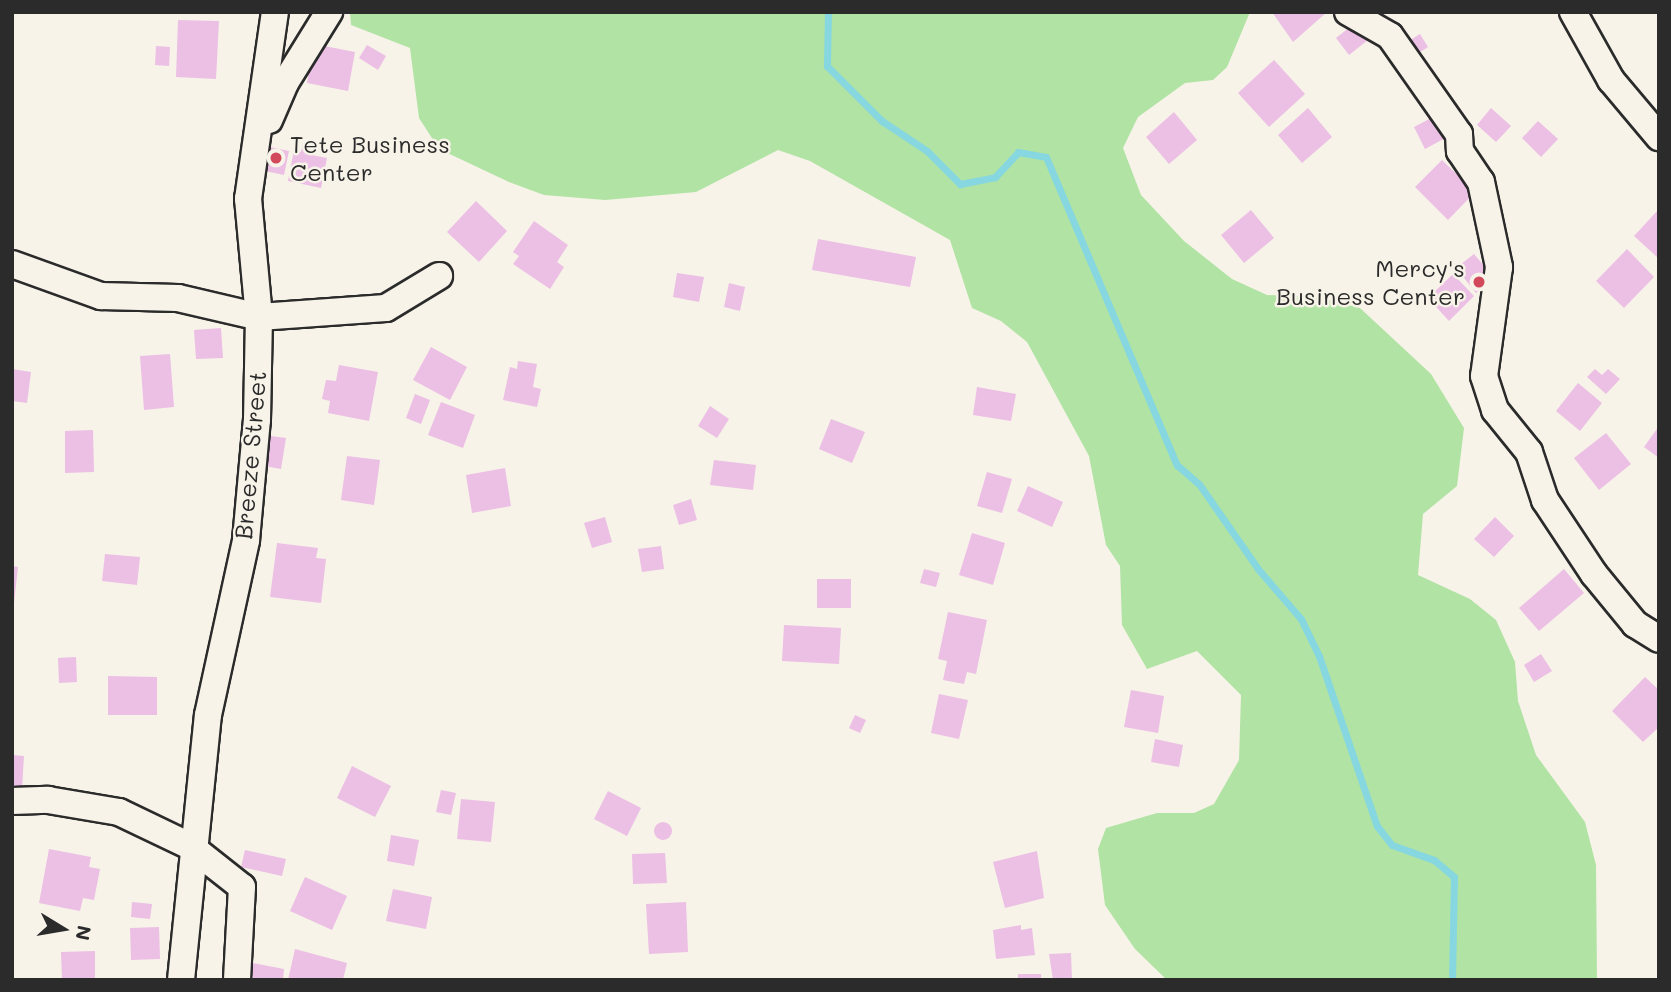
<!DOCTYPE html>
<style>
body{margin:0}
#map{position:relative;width:1671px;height:992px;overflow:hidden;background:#f7f3e8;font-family:Mali,sans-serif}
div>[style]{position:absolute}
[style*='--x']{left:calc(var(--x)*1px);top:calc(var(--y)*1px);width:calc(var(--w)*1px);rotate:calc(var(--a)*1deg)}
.green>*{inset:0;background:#b1e3a4}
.stream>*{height:7px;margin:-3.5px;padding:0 3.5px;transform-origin:3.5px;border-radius:3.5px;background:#86d7e0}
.building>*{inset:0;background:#ecbfe5}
.round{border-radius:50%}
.roads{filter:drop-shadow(2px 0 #2b2b2b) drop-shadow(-2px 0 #2b2b2b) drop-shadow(0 2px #2b2b2b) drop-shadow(0 -2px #2b2b2b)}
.street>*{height:26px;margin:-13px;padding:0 13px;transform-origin:13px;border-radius:13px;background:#f7f3e8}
.dots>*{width:19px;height:19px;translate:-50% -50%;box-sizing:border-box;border:4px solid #f7f3e8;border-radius:50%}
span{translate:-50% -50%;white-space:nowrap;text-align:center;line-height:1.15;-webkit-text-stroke:5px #f7f3e8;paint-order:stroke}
.poi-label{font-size:24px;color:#2b2b2b}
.left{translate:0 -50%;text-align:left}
.right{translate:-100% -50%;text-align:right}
.street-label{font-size:24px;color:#2b2b2b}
.frame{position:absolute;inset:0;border:14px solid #2b2b2b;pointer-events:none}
.north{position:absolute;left:28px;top:894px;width:70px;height:70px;-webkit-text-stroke:5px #f7f3e8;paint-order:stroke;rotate:101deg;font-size:19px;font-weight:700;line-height:28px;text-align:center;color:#2b2b2b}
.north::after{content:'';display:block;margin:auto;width:24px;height:32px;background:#2b2b2b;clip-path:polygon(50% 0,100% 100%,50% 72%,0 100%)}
</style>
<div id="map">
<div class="green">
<i style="clip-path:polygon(350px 12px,1250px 12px,1227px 67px,1213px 80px,1185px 83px,1138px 117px,1123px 148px,1141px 195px,1184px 241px,1232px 279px,1267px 295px,1319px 297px,1360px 308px,1431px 374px,1464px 428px,1457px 486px,1423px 514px,1418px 575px,1470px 599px,1496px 620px,1515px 662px,1518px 701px,1536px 755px,1585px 822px,1596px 865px,1597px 980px,1167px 980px,1135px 949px,1105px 905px,1098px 849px,1106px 828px,1157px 813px,1194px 813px,1214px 804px,1239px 760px,1241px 695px,1197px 651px,1147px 669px,1122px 625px,1120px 566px,1106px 545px,1089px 456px,1027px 342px,1001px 321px,972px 308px,950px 240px,810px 161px,778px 150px,696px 192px,605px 200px,544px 195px,509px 182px,439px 149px,419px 118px,410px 48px,351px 25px)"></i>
</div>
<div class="stream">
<i style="--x:828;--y:12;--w:54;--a:91.1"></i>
<i style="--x:827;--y:66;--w:78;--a:45"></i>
<i style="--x:882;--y:121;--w:54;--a:33.7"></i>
<i style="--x:927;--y:151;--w:47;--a:45"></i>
<i style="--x:960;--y:184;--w:36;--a:-11"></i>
<i style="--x:995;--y:177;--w:34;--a:-47"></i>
<i style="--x:1018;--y:152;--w:28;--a:10"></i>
<i style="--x:1046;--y:157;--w:335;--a:67"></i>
<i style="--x:1177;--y:465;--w:29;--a:41"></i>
<i style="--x:1199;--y:484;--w:103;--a:55.2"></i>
<i style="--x:1258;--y:569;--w:66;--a:49.3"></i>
<i style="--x:1301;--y:619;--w:41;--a:64.1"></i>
<i style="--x:1319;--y:656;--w:180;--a:71.2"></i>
<i style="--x:1377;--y:826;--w:24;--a:52"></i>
<i style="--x:1392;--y:845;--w:45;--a:19.7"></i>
<i style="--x:1434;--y:860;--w:26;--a:40"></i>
<i style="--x:1454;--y:877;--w:103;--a:91.1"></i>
</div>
<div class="building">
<i style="clip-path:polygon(1272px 12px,1327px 12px,1293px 42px)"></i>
<i style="clip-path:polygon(178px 20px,219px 21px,216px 79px,176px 77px)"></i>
<i style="clip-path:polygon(1355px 23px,1368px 40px,1349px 55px,1336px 38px)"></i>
<i style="clip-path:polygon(1420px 34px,1428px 47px,1412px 57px,1404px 44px)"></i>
<i style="clip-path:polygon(314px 44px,355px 52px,348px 91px,307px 83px)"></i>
<i style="clip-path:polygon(367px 45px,386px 56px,378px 70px,359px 58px)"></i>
<i style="clip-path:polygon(156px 46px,170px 47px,169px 66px,155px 65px)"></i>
<i style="clip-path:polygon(1274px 60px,1305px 94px,1269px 127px,1238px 93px)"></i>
<i style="clip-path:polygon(1308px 108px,1332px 137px,1302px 163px,1278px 135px)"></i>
<i style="clip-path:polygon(1491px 108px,1511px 126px,1496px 142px,1477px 125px)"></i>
<i style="clip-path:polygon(1174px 112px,1197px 140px,1169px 164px,1146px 137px)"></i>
<i style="clip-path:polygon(1437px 115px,1449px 136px,1425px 149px,1414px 127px)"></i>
<i style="clip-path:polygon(1538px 121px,1558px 139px,1541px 157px,1522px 138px)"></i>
<i style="clip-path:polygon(303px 143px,314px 145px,312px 155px,327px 158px,321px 188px,288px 181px,294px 150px,301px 152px)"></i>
<i style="clip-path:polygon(260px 145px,289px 151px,284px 175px,255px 169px)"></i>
<i style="clip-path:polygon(1442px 160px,1475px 192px,1448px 220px,1415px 187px)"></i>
<i style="clip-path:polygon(476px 201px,507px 231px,479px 262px,447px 232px)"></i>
<i style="clip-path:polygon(1659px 209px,1659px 255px,1657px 257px,1634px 236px)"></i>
<i style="clip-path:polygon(1251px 210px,1274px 238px,1244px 263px,1221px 235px)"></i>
<i style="clip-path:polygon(534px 221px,568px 245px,557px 262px,564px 267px,550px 289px,513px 264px,519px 256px,513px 252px)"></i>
<i style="clip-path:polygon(818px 239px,916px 257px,910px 287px,812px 270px)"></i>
<i style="clip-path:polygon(1627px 249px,1654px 277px,1624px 308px,1596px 281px)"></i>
<i style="clip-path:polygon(1474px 254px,1494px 278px,1476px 293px,1456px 268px)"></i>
<i style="clip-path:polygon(677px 273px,704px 277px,699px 302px,673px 297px)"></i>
<i style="clip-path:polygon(1453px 274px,1474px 296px,1449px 321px,1428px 298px)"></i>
<i style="clip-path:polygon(729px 283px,745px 287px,740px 311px,724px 307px)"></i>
<i style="clip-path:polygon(221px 328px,223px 358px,196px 359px,194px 330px)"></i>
<i style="clip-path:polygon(431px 347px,467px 367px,450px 400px,413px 380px)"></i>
<i style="clip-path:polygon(170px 354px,174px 407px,144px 410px,140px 356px)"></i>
<i style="clip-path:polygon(518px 361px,537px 364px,533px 387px,541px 389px,537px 407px,503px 400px,510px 367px,517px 369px)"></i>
<i style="clip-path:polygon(339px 365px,378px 372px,369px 421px,328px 413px,330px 401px,322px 399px,326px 380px,336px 381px)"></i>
<i style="clip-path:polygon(12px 369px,31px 372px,27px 403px,12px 401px)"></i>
<i style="clip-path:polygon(1595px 369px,1602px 375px,1608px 369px,1620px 379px,1606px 394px,1587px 377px)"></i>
<i style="clip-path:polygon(1578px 383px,1602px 403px,1580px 431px,1556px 411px)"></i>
<i style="clip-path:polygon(977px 387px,1016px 394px,1011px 421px,973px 415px)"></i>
<i style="clip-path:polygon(415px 394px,430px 400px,421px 424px,406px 418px)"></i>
<i style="clip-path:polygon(441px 402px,475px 415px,463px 448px,428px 435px)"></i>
<i style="clip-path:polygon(710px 406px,729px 419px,717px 438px,698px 426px)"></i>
<i style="clip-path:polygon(831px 419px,865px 432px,852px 463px,819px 449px)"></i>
<i style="clip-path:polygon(1659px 426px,1659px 458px,1644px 447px)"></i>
<i style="clip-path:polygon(93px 430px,94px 472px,65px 473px,65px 431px)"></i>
<i style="clip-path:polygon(1606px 433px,1631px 464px,1599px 490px,1574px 458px)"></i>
<i style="clip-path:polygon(263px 435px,286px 438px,281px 469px,259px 465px)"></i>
<i style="clip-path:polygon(347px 456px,380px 460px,374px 505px,341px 500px)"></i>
<i style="clip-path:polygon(714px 460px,756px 465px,753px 490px,710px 485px)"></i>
<i style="clip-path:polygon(505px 468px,511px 506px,472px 513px,466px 475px)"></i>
<i style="clip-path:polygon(987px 472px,1012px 479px,1002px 513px,977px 506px)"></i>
<i style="clip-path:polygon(1028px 486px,1063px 502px,1052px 527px,1017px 511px)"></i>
<i style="clip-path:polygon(691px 499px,697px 520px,679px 525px,673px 505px)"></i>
<i style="clip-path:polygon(605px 517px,612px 542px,592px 548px,584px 523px)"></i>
<i style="clip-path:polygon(1495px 517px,1514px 536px,1494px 557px,1474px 539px)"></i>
<i style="clip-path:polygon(972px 533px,1005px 543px,993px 585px,959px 575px)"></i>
<i style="clip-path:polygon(277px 543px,318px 548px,316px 558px,326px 559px,321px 603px,270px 597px)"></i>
<i style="clip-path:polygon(661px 546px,664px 569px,642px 572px,638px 549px)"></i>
<i style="clip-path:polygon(105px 554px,140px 557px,137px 585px,102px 581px)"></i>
<i style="clip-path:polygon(12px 566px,18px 567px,14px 603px,12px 603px)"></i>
<i style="clip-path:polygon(924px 569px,940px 573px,936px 587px,920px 583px)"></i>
<i style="clip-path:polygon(1564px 569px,1584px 593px,1539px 631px,1519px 608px)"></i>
<i style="clip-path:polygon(817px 579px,851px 579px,851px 608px,817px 608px)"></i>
<i style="clip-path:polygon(948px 612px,987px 620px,976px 674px,967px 672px,964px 684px,943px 680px,947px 661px,938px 659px)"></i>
<i style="clip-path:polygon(784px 625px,841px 628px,839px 664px,782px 661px)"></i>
<i style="clip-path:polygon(1541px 654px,1552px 671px,1534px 682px,1524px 665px)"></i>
<i style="clip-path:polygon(76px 657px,77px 682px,59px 683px,58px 658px)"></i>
<i style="clip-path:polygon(108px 676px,157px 677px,157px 715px,108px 715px)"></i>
<i style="clip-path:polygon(1645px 677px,1659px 690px,1659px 727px,1643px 742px,1612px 711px)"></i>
<i style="clip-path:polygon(1131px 690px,1164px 696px,1158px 733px,1124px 727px)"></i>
<i style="clip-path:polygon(939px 694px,968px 700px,959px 739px,931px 733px)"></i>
<i style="clip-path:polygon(855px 715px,866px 720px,860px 733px,849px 728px)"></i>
<i style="clip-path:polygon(1155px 739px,1183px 745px,1179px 767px,1151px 762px)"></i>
<i style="clip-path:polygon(12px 755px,24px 756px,22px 789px,12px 789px)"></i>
<i style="clip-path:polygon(352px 766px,391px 786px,375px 817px,337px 798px)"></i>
<i style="clip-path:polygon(441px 790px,456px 793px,451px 815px,436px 812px)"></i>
<i style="clip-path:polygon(608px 791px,641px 808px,627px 836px,594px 819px)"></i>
<i style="clip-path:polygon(461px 799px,495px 802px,491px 842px,457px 839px)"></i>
<i class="round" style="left:654px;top:822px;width:18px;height:18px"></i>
<i style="clip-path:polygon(391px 835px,419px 840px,414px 866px,387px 861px)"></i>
<i style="clip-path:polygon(49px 849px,91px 857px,89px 867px,100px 869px,94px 900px,83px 898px,80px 911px,39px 903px)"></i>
<i style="clip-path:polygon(245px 850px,286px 859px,282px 876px,241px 867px)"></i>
<i style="clip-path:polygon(1037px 851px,1044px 898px,1005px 908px,993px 862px)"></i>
<i style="clip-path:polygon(665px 853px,667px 883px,633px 884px,632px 854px)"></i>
<i style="clip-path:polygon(305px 877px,347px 896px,332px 930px,290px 911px)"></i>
<i style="clip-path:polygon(393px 889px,432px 897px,426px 929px,386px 921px)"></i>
<i style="clip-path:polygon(132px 902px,152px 904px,150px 919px,131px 917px)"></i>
<i style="clip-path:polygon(686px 902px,688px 952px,649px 954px,646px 904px)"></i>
<i style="clip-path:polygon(1021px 925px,1021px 930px,1032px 928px,1035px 955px,996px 959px,993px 930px)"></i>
<i style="clip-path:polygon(159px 927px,160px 959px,131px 960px,130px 928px)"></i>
<i style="clip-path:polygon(295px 949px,347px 963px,343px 980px,288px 980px)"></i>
<i style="clip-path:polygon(95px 951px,95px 980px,62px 980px,61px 952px)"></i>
<i style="clip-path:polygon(1071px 953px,1072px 980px,1053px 980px,1049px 954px)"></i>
<i style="clip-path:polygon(247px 962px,284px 969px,283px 980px,244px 980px)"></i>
<i style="clip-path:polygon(1018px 974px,1041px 974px,1041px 980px,1018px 980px)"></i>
</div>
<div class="roads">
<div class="street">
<i style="--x:1348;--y:12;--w:48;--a:29.7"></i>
<i style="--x:1390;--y:36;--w:120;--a:54.9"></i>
<i style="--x:1459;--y:134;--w:17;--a:87"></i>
<i style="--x:1460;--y:151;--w:37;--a:56"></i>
<i style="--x:1481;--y:182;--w:87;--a:78"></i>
<i style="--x:1499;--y:267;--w:110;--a:97.8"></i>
<i style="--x:1484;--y:376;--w:36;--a:72"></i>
<i style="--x:1495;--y:410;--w:54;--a:51"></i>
<i style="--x:1529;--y:452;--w:51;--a:71.6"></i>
<i style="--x:1545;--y:500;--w:89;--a:56.5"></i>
<i style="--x:1594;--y:574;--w:65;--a:50.6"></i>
<i style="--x:1635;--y:624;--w:28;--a:32"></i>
<i style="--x:1573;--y:12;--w:78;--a:60.8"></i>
<i style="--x:1611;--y:80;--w:75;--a:49.9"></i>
<i style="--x:269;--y:120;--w:40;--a:-66.6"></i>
<i style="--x:285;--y:83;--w:84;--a:-58.2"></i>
<i style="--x:12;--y:264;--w:95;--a:19.8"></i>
<i style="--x:101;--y:296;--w:77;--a:1.5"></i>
<i style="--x:178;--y:298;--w:83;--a:13.2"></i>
<i style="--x:259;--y:317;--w:127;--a:-4.1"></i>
<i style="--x:386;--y:308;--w:62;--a:-31.1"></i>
<i style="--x:12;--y:801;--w:36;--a:-2"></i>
<i style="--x:48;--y:800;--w:72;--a:9.6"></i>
<i style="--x:119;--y:812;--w:79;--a:25.6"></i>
<i style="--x:190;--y:846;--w:66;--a:38.3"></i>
<i style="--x:242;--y:887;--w:93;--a:93.1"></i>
<i style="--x:181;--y:980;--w:266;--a:-84.2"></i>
<i style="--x:208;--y:715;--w:179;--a:-77.7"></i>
<i style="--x:246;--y:540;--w:121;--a:-84.8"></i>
<i style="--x:257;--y:420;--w:103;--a:-88.9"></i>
<i style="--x:259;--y:317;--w:119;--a:-95.3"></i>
<i style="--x:248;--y:199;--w:189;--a:-81.8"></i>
</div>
</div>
<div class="dots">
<i style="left:276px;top:158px;background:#d1495b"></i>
<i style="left:1479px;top:282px;background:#d1495b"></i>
</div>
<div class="poi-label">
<span class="left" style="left:290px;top:158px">Tete Business<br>Center</span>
<span class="right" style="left:1465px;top:282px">Mercy's<br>Business Center</span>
</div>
<div class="street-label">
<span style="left:250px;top:455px;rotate:-85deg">Breeze Street</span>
</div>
<div class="frame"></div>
<div class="north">N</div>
</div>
